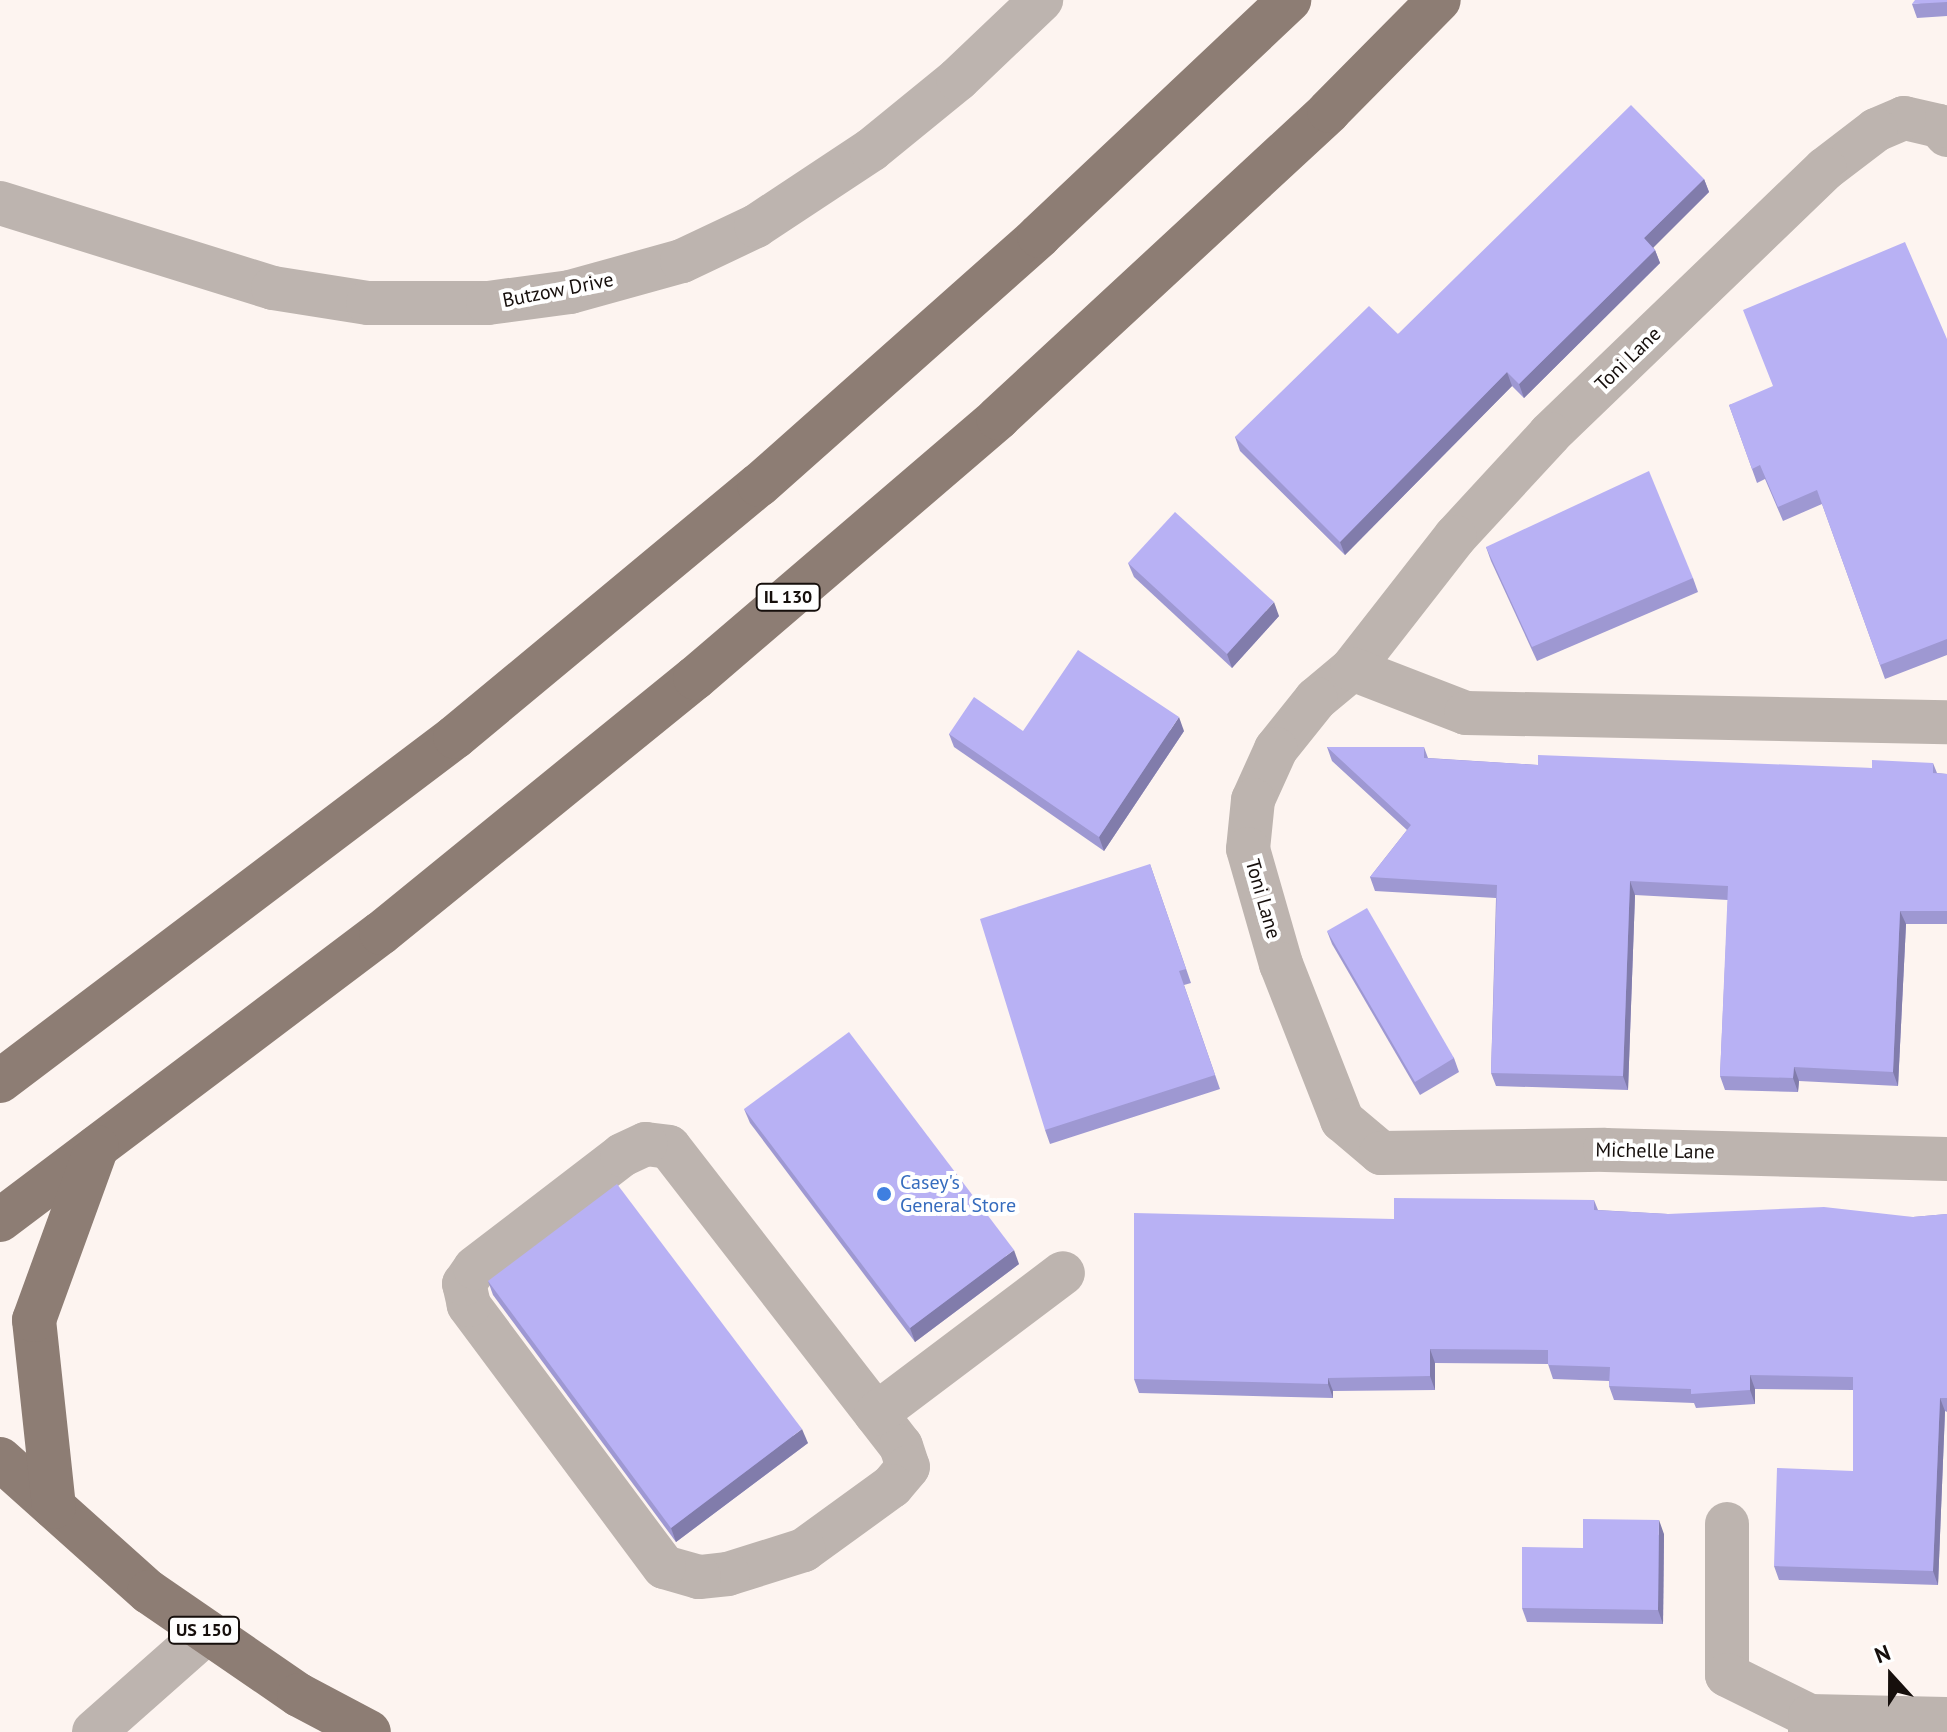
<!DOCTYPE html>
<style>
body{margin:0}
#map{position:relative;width:1947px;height:1732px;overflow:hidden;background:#fdf4f0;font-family:"PT Sans",sans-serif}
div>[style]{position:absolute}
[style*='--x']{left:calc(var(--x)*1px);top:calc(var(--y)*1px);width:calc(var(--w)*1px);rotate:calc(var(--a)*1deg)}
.minor>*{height:44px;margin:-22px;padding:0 22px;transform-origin:22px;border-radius:22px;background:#bdb4af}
.major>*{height:44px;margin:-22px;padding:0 22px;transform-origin:22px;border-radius:22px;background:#8d7d74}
.wall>*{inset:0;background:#9e98d2}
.shaded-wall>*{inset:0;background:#817cab}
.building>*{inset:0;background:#b8b1f4}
.dots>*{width:22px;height:22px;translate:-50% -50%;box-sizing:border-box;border:4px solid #fff;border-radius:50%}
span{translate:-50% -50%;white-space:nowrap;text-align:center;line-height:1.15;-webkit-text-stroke:8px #fff;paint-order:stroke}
.shield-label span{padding:2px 6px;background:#fff;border:2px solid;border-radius:6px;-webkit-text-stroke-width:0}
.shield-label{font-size:18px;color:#160f0c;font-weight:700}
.street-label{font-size:20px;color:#160f0c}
.shop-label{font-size:20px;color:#366cbe}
.left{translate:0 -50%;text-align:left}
.north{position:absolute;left:1851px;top:1636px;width:80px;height:80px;-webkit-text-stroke:6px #fff;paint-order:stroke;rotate:339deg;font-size:22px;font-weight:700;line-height:32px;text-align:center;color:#160f0c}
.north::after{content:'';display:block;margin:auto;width:28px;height:36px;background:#160f0c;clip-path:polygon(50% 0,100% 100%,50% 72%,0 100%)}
</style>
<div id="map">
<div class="minor">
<i style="--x:1947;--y:135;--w:12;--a:-132"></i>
<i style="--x:1939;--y:126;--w:36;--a:-167"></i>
<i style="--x:1904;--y:118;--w:30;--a:157"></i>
<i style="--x:1876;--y:130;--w:64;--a:142.6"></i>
<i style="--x:1825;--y:169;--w:382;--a:136.1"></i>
<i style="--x:1550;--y:434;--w:140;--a:132.7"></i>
<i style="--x:1455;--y:537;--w:167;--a:128"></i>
<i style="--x:1352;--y:669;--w:47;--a:140.2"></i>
<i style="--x:1316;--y:699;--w:64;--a:128.7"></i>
<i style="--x:1276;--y:749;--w:56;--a:114.3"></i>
<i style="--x:1253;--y:800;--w:49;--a:95.8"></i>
<i style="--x:1248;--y:849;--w:120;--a:74"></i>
<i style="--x:1281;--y:964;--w:168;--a:68.6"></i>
<i style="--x:1342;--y:1120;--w:51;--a:40.2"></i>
<i style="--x:1381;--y:1153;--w:224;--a:-0.8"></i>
<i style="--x:1605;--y:1150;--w:342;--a:1.5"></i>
<i style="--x:0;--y:203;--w:286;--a:17.3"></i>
<i style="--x:273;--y:288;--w:96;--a:9"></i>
<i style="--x:368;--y:303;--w:120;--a:0"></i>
<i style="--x:488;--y:303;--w:83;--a:-7.6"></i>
<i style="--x:570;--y:292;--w:116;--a:-15.5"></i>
<i style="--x:682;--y:261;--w:82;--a:-25.3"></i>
<i style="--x:756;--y:226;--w:138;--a:-33.5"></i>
<i style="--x:871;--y:150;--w:112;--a:-39.2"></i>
<i style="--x:958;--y:79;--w:115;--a:-43.6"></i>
<i style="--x:1352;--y:669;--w:122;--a:21.1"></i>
<i style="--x:1466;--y:713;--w:481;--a:1.1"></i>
<i style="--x:646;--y:1144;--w:23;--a:7"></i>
<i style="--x:669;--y:1147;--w:378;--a:52.2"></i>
<i style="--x:901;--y:1446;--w:22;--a:72"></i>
<i style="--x:908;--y:1467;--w:25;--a:130"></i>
<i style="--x:892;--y:1486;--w:109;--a:144"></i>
<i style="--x:804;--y:1550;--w:80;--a:162.5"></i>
<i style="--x:728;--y:1574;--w:29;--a:174"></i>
<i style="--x:699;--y:1577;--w:36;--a:-164"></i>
<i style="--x:664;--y:1567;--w:327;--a:-126.7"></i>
<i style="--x:469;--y:1305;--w:22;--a:-103"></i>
<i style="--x:464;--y:1284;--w:19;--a:-55"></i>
<i style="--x:475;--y:1268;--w:185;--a:-37.5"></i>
<i style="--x:622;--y:1155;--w:26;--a:-25"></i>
<i style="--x:876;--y:1414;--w:234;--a:-37"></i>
<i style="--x:1727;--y:1524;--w:151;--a:90"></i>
<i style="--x:1727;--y:1675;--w:93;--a:26.3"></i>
<i style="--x:94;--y:1732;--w:151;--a:-41.5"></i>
<i style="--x:1810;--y:1732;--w:16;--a:-90"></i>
<i style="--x:1810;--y:1716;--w:137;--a:1.3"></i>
</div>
<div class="major">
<i style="--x:0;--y:1081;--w:570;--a:-37.09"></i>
<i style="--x:455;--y:737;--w:395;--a:-39.7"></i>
<i style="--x:759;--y:485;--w:375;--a:-41.6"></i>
<i style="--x:1039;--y:236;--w:344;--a:-43.3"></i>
<i style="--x:0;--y:1220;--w:477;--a:-37"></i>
<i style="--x:381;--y:933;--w:405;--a:-39.1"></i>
<i style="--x:695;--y:678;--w:399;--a:-40.6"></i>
<i style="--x:998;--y:418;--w:451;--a:-42.8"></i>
<i style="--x:1329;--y:111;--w:156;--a:-45.3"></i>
<i style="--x:0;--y:1459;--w:200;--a:41.8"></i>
<i style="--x:149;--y:1592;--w:182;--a:34.5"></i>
<i style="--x:299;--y:1695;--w:79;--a:27.9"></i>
<i style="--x:54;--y:1507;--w:188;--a:-96.1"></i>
<i style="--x:34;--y:1320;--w:184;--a:-70"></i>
</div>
<div class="wall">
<i style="clip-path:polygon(1947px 0,1947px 16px,1917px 18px,1912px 4px)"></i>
<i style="clip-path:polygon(1704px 179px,1709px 192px,1653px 247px,1655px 250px,1660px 263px,1524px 398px,1512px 386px,1345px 555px,1240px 451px,1235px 437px,1398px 334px)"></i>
<i style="clip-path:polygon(1947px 339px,1947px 655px,1885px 679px,1822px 504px,1783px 521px,1765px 479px,1757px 483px,1729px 405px)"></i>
<i style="clip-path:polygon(1486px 547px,1693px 578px,1698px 592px,1537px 661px,1491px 561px)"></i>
<i style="clip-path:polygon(1128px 563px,1279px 616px,1232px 668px,1134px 577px)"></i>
<i style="clip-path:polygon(1023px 731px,1184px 731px,1104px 851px,954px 747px,949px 734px)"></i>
<i style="clip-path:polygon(1327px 747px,1424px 747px,1428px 758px,1538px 765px,1872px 768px,1933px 763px,1937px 773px,1947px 774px,1947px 924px,1906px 924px,1898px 1086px,1799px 1081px,1798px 1092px,1725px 1090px,1720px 1076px,1728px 900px,1635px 895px,1628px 1090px,1496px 1086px,1491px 1073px,1496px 898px,1375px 891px,1370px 877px,1407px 830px,1332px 761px)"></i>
<i style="clip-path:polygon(1150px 864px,1191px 983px,1184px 985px,1220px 1089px,1050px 1144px,1045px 1130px)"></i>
<i style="clip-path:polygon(1327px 931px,1454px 1058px,1459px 1072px,1420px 1095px,1332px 944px)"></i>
<i style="clip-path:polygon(744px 1109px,1019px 1264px,915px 1342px,750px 1123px)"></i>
<i style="clip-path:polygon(1594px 1200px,1598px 1210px,1668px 1214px,1913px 1217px,1947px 1214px,1947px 1412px,1945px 1411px,1938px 1585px,1779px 1580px,1774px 1566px,1853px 1471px,1853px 1390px,1755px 1389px,1755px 1404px,1696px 1408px,1694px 1403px,1614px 1400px,1609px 1386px,1609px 1381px,1553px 1379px,1548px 1364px,1435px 1363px,1435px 1390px,1333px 1391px,1333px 1398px,1139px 1393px,1134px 1379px,1394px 1219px)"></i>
<i style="clip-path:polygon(488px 1281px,808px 1443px,676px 1542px,493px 1295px)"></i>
<i style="clip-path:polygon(1664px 1534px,1663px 1624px,1527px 1622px,1522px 1608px,1583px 1548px)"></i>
</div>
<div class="shaded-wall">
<i style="clip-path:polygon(1704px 179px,1709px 192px,1649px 252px,1644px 238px)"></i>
<i style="clip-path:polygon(1655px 250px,1660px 263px,1524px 398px,1519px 384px)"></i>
<i style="clip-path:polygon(1507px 372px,1512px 386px,1345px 555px,1340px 542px)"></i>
<i style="clip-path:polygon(1274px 602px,1279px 616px,1232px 668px,1227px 654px)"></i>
<i style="clip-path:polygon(1179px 717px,1184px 731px,1104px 851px,1099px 837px)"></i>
<i style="clip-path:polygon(1630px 881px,1635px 895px,1628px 1090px,1623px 1076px)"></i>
<i style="clip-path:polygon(1900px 911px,1906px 924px,1898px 1086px,1893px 1072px)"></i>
<i style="clip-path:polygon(1794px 1067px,1799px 1081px,1798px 1092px,1793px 1078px)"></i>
<i style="clip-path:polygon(1014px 1250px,1019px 1264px,915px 1342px,910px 1328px)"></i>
<i style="clip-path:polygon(1430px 1349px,1435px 1363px,1435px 1390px,1430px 1376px)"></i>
<i style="clip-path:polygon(1750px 1375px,1755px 1389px,1755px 1404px,1750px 1390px)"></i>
<i style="clip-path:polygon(1328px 1378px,1333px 1391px,1333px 1398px,1328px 1384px)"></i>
<i style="clip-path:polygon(1940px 1398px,1945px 1411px,1938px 1585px,1933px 1571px)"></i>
<i style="clip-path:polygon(802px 1429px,808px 1443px,676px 1542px,671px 1528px)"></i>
<i style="clip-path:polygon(1659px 1520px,1664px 1534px,1663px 1624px,1658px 1610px)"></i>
</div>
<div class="building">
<i style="clip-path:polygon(1915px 0,1947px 0,1947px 2px,1912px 4px)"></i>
<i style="clip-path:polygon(1631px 105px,1704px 179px,1644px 238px,1655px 250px,1519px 384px,1507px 372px,1340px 542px,1235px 437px,1369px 306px,1398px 334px)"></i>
<i style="clip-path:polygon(1905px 242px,1947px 339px,1947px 639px,1880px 665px,1817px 490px,1778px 507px,1760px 465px,1752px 469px,1729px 405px,1773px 386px,1743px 310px)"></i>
<i style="clip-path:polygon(1649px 471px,1693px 578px,1532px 647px,1486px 547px)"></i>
<i style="clip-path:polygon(1175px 512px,1274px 602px,1227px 654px,1128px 563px)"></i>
<i style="clip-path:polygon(1078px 650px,1179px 717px,1099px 837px,949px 734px,974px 697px,1023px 731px)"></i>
<i style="clip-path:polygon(1327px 747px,1424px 747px,1424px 758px,1538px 765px,1538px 755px,1872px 768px,1872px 760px,1933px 763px,1933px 773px,1947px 774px,1947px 911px,1900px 911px,1893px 1072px,1794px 1067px,1793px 1078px,1720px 1076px,1728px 886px,1630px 881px,1623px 1076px,1491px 1073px,1497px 885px,1370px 877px,1411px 825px)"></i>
<i style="clip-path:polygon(1150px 864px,1186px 969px,1179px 971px,1215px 1075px,1045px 1130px,980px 919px)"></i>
<i style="clip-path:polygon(1367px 908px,1454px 1058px,1415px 1082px,1327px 931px)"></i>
<i style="clip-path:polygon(849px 1032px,1014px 1250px,910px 1328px,744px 1109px)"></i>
<i style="clip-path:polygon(617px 1184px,802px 1429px,671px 1528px,488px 1281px)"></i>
<i style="clip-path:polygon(1394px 1198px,1594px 1200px,1594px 1210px,1668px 1214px,1824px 1207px,1913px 1217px,1947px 1214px,1947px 1398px,1940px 1398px,1933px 1571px,1774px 1566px,1777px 1468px,1853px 1471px,1853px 1377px,1750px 1375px,1750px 1390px,1691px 1394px,1691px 1389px,1609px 1386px,1610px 1367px,1548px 1365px,1548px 1350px,1430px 1349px,1430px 1376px,1328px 1378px,1328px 1384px,1134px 1379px,1134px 1213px,1394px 1219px)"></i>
<i style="clip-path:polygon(1583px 1519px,1659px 1520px,1658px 1610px,1522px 1608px,1522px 1547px,1583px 1548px)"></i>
</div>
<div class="dots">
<i style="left:884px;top:1194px;background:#3f7fe0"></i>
</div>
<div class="shield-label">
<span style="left:788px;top:597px">IL 130</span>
<span style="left:204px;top:1630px">US 150</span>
</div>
<div class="street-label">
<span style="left:558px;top:290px;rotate:-11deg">Butzow Drive</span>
<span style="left:1628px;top:359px;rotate:-44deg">Toni Lane</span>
<span style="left:1263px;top:899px;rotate:74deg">Toni Lane</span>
<span style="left:1655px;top:1151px;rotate:1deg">Michelle Lane</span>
</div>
<div class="shop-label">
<span class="left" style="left:900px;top:1194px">Casey's<br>General Store</span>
</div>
<div class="north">N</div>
</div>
